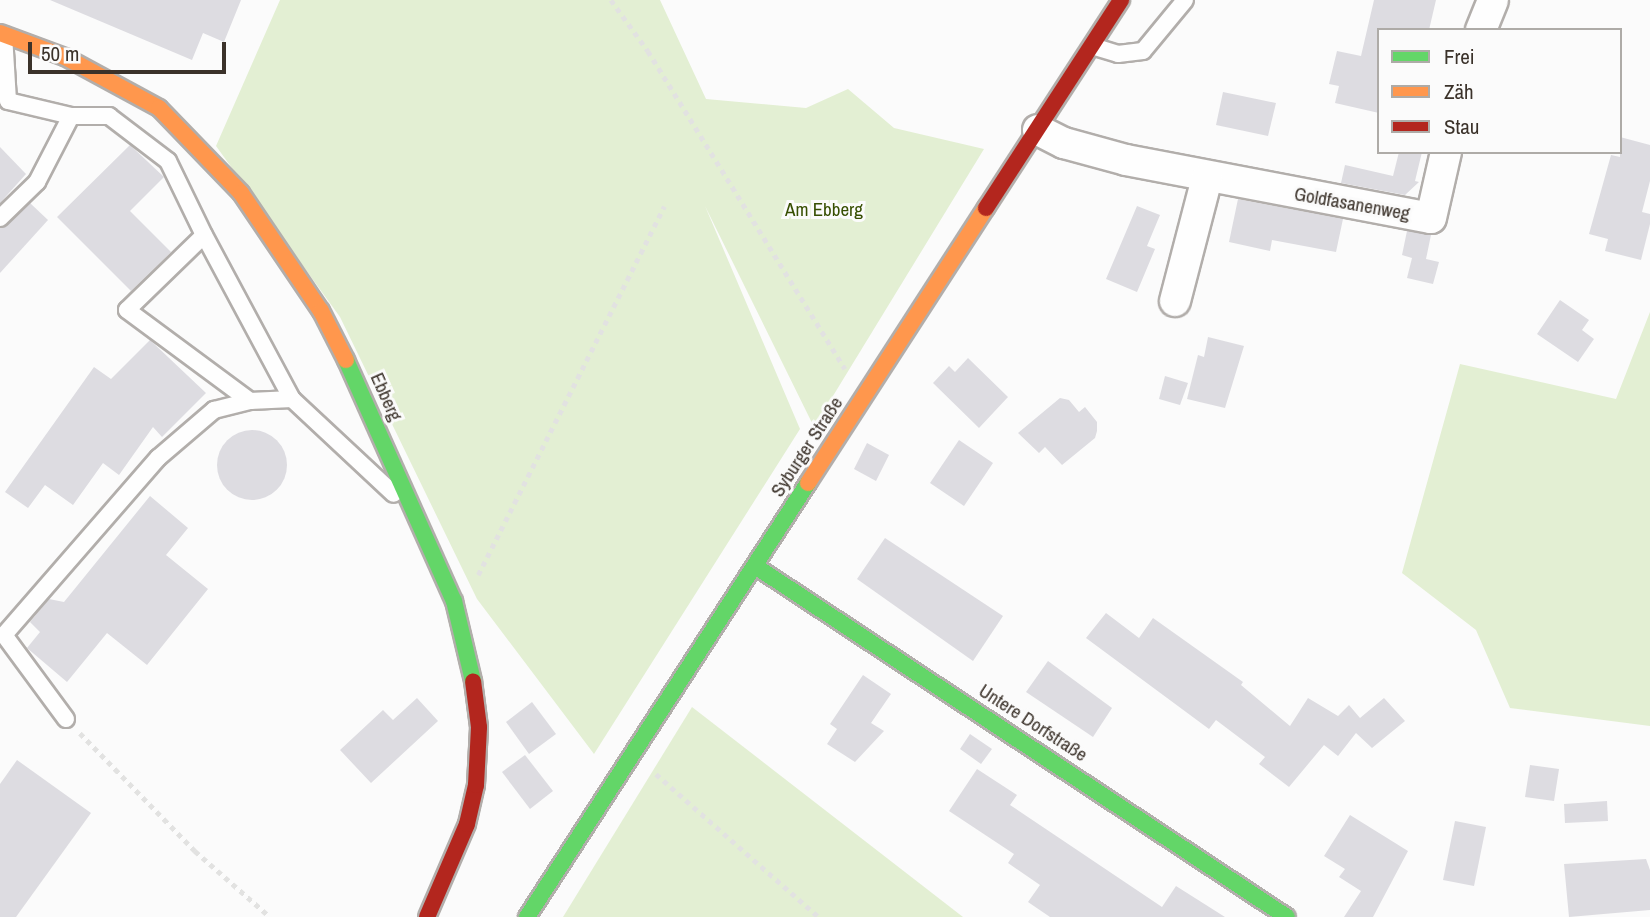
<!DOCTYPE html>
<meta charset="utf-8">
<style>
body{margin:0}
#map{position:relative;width:1650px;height:917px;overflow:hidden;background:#fbfbfb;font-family:"Archivo Narrow",sans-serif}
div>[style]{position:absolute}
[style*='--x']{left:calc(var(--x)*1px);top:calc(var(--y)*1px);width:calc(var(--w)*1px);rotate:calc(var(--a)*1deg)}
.green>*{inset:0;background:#e3efd3}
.building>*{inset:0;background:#dddce1}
.round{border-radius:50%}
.path>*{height:4.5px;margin-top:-2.25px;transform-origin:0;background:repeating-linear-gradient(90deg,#e2e2e1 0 5px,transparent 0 10px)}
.roads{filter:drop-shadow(2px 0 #b2aeab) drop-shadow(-2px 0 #b2aeab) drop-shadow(0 2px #b2aeab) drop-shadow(0 -2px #b2aeab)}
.lane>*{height:16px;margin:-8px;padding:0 8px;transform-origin:8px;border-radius:8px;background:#fefefe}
.street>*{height:30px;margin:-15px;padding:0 15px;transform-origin:15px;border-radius:15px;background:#fefefe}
.fast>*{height:16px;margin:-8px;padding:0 8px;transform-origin:8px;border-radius:8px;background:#63d668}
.slow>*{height:16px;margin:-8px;padding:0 8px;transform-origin:8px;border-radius:8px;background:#ff974d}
.jam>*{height:16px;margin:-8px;padding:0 8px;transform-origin:8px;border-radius:8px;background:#b3261e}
span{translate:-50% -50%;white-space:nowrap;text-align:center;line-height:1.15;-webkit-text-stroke:6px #fbfbfb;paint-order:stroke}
.street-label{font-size:19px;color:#3b322a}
.park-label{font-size:19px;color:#374f02}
.legend{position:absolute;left:1377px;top:28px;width:245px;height:126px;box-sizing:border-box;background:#fbfbfb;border:2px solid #aeaba7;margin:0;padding:9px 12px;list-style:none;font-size:21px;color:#3b322a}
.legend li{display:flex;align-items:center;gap:14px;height:35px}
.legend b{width:35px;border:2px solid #aeaba7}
.scale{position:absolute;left:28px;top:42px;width:198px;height:32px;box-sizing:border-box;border:4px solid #3b322a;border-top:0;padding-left:9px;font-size:21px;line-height:24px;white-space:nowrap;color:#3b322a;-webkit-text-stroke:5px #fbfbfb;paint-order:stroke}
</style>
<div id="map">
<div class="green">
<i style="clip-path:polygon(280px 0,660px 0,706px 99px,806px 108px,848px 89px,894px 128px,984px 149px,814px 427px,705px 206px,800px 429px,594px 754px,477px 599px,340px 317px,216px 146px)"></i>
<i style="clip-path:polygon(1650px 312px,1650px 726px,1510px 708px,1476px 630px,1402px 573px,1460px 364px,1616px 399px)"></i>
<i style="clip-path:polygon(692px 707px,963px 917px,563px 917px)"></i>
</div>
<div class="building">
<i style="clip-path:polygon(50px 0,241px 0,224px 42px,203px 33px,192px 60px)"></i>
<i style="clip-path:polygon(1374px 0,1436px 0,1429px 30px,1379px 30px,1379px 113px,1335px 103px,1339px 86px,1329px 84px,1337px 51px,1361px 56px)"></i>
<i style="clip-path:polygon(1223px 92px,1276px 103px,1268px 136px,1216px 125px)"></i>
<i style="clip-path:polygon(1620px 137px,1650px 145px,1650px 181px,1642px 212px,1650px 214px,1650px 224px,1641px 260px,1605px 251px,1608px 239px,1589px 234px,1611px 155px,1620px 157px)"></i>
<i style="clip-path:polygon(130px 145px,164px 177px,130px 211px,171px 252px,131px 291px,57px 217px)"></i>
<i style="clip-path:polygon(0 147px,26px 174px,0 203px)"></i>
<i style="clip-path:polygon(1399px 152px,1422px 152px,1415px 181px,1419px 182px,1405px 195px,1341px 183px,1345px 165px,1393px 176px)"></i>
<i style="clip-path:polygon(1238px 199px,1343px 219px,1336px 252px,1272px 240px,1270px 251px,1229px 242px)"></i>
<i style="clip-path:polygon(30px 203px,48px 220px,0 273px,0 228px)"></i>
<i style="clip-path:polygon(1137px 206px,1160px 215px,1147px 246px,1155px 249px,1137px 292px,1106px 279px)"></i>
<i style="clip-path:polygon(1407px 231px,1431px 235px,1426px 259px,1439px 262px,1433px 284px,1407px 278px,1412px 258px,1402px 255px)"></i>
<i style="clip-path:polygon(1560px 300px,1589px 320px,1582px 330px,1594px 339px,1578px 362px,1537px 334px)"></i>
<i style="clip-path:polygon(1208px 337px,1244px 346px,1225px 408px,1187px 399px,1198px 355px,1204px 357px)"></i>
<i style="clip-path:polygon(150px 340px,206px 393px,162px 437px,153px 427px,119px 475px,103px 463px,73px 505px,45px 485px,28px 508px,5px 492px,94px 367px,111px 379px)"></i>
<i style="clip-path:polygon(968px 358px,1008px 397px,979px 428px,933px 383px,949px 366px,955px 372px)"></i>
<i style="clip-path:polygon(1165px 376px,1188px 383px,1180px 405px,1159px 399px)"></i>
<i style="clip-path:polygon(1060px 398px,1069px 400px,1079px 412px,1085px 407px,1097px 422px,1097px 431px,1095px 438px,1062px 465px,1045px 447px,1039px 453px,1018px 433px)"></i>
<i class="round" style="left:217px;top:430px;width:70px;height:70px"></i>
<i style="clip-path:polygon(959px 440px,993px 463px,964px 506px,930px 483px)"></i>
<i style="clip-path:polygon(867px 443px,889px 455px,876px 481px,854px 469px)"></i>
<i style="clip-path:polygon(150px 496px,188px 528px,166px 555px,208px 589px,147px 665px,107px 633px,67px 682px,27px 648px,40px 632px,30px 622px,49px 599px,64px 602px)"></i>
<i style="clip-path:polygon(885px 538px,1003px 616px,973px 661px,857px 579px)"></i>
<i style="clip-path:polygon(1106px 613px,1139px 638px,1153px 618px,1243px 682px,1241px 685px,1290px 726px,1308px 698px,1338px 716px,1349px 705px,1360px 718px,1384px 698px,1405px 721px,1372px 748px,1356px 733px,1338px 756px,1324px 745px,1289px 787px,1259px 764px,1265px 757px,1216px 720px,1209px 729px,1086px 638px)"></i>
<i style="clip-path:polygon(1048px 661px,1112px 708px,1093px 737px,1026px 692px)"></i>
<i style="clip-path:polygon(863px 675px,891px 694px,871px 723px,884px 731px,855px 762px,827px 744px,837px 729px,830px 724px)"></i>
<i style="clip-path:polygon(417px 698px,438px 721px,371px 783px,340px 750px,383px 710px,393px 720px)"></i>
<i style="clip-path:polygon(532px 702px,556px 734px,529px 754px,506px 722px)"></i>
<i style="clip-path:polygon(970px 734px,992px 749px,981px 764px,960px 749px)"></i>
<i style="clip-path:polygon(525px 755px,553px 791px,530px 809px,502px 772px)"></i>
<i style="clip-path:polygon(17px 760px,91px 813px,16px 917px,0 917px,0 784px)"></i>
<i style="clip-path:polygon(1530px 765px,1559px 769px,1554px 801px,1525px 797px)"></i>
<i style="clip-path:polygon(977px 769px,1017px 795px,1010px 805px,1162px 907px,1176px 886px,1225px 917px,1050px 917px,1028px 902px,1040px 885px,1008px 863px,1014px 854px,949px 811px)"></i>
<i style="clip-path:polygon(1607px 801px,1608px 821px,1565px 823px,1564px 804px)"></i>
<i style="clip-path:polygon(1350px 815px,1408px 851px,1373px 917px,1344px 917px,1361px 891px,1339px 877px,1345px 869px,1324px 856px)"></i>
<i style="clip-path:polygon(1455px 821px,1486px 827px,1474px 886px,1443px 880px)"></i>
<i style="clip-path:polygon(1646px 859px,1650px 870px,1650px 910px,1569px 917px,1564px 864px)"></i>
</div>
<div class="path">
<i style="--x:611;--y:0;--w:63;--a:54"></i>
<i style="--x:648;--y:51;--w:374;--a:58.2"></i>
<i style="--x:478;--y:575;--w:413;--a:-63.2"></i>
<i style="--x:80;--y:733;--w:165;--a:45.7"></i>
<i style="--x:195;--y:851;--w:100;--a:41.3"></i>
<i style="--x:656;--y:774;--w:217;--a:41.3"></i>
</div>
<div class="roads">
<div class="lane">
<i style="--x:4;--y:35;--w:66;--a:86.5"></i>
<i style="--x:8;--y:101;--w:65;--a:13.4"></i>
<i style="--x:1092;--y:46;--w:27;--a:17"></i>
<i style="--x:1118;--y:54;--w:25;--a:-7"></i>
<i style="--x:1143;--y:51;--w:66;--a:-50.5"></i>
<i style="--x:0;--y:218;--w:52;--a:-44.2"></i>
<i style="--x:37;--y:182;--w:74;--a:-62.7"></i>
<i style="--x:71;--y:116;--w:38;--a:0"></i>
<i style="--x:109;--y:116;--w:74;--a:37.3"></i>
<i style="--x:168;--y:161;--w:82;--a:64.1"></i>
<i style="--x:250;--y:401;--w:153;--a:-143.5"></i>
<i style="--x:127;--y:310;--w:107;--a:-44.2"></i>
<i style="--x:204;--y:235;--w:186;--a:61.8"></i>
<i style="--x:66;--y:719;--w:104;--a:-126.4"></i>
<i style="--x:4;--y:635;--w:235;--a:-49"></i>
<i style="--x:158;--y:458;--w:74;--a:-40.6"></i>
<i style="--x:214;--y:410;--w:37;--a:-14"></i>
<i style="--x:250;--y:401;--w:42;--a:-2.7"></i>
<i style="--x:292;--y:399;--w:139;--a:43"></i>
</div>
<div class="street">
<i style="--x:1481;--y:30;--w:32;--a:-68"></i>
<i style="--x:1038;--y:130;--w:29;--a:27"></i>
<i style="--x:1064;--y:143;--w:64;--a:15.3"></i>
<i style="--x:1126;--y:160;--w:310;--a:10.8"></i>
<i style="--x:1431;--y:218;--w:68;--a:-77.2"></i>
<i style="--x:1175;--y:301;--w:127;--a:-75.4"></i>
</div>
<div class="fast">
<i style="--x:346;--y:360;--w:264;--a:65.9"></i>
<i style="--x:454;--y:601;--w:82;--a:76.6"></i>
<i style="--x:755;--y:566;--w:637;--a:33.42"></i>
<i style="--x:527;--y:917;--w:517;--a:-57.08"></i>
</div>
<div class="slow">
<i style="--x:0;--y:33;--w:69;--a:20.3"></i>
<i style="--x:65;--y:57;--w:107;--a:28.5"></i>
<i style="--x:159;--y:108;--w:118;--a:46"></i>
<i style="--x:241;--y:193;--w:143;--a:55.9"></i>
<i style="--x:321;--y:311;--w:55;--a:63"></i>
<i style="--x:808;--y:483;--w:328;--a:-57.1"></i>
</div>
<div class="jam">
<i style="--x:986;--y:208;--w:248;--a:-57"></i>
<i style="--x:427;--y:917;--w:101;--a:-66.7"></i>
<i style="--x:467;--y:824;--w:40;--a:-77"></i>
<i style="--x:476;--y:785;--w:58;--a:-87"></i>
<i style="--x:479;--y:727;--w:46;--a:-97.4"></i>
</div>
</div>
<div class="street-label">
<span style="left:1352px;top:204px;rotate:10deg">Goldfasanenweg</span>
<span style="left:386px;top:397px;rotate:66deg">Ebberg</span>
<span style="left:807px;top:447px;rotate:-57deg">Syburger Straße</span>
<span style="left:1033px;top:723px;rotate:33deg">Untere Dorfstraße</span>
</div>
<div class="park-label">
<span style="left:824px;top:210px">Am Ebberg</span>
</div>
<ul class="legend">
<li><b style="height:9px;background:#63d668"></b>Frei</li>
<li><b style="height:9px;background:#ff974d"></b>Zäh</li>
<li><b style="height:9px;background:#b3261e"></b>Stau</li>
</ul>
<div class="scale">50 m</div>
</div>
